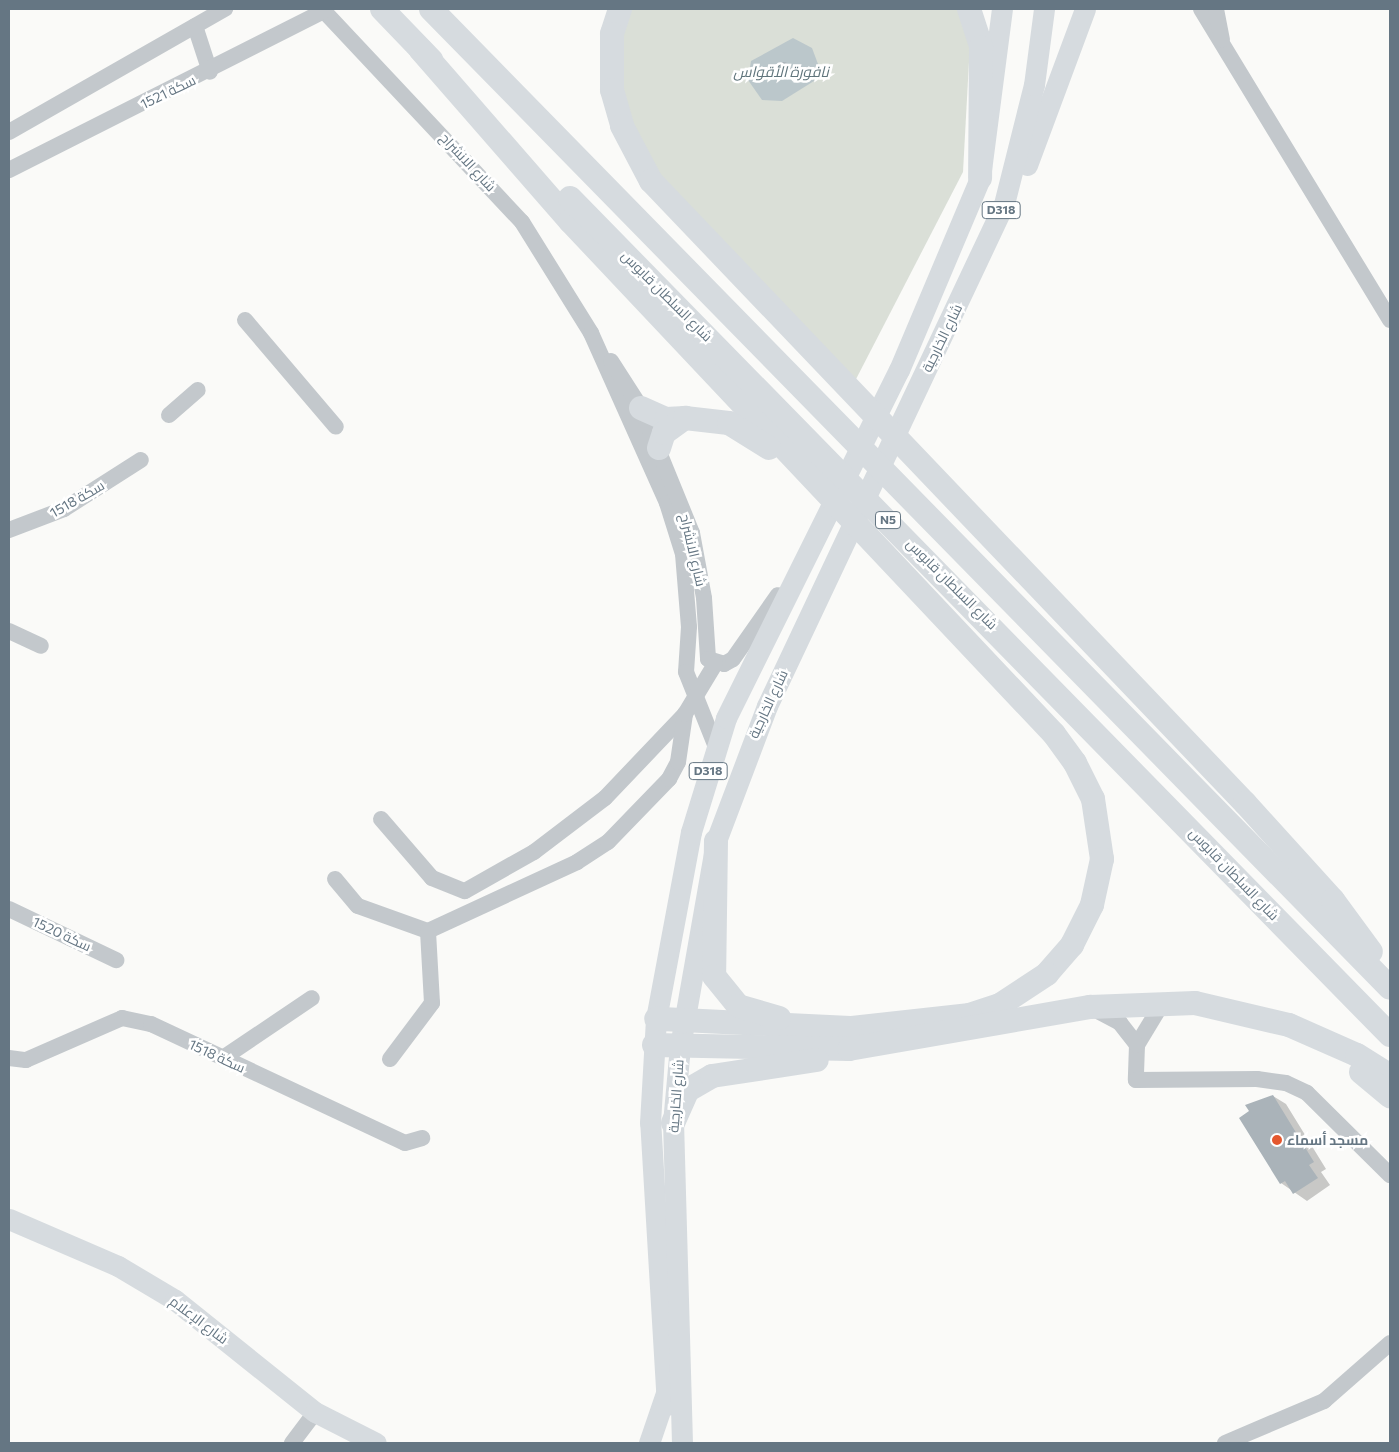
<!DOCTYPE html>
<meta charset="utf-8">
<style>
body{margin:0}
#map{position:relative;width:1399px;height:1452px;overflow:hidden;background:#fafaf8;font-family:Commissioner,Cairo,sans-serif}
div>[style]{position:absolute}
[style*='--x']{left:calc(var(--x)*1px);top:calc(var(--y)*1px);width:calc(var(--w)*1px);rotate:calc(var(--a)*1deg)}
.green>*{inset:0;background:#dadfd7}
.water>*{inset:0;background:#bbc7cb}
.shadow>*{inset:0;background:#0003}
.building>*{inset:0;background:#aab3b9}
.round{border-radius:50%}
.minor>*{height:16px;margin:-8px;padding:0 8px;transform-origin:8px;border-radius:8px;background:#c3c8cc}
.major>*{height:21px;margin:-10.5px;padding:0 10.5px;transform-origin:10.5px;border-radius:10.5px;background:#d6dbdf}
.highway>*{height:24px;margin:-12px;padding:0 12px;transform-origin:12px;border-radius:12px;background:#d6dbdf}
.dots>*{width:14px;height:14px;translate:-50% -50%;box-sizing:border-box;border:2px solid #fff;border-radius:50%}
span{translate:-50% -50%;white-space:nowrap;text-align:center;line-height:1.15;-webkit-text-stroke:5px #fff;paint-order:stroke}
.shield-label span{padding:1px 4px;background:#fff;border:1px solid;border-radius:4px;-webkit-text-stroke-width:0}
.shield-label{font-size:12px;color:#657683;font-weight:700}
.street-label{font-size:14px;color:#657683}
.poi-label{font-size:14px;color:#657683;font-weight:700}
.left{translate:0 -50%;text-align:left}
.water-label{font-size:15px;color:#60757c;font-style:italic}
.frame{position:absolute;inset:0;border:10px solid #657683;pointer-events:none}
</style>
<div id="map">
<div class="green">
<i style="clip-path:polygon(631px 9px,959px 9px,970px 43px,963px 172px,854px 383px,660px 175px,632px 126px,623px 88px,622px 38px)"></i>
</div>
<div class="water">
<i style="clip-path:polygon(793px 38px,812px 48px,818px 64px,814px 81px,782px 101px,762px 100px,748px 80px,751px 61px)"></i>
</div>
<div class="shadow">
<i style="clip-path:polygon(781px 66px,793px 69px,795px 70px,790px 75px,775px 73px)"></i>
<i style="clip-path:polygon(1273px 1096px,1286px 1104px,1326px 1169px,1321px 1172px,1330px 1185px,1307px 1201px,1281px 1183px)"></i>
</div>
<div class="building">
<i class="round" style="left:775px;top:62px;width:16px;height:16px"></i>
<i style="clip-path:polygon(1273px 1095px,1314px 1162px,1309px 1165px,1318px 1178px,1293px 1194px,1285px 1181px,1280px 1184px,1239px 1118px,1249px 1111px,1245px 1105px)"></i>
</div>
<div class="minor">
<i style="--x:322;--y:9;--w:292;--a:46.8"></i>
<i style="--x:522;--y:222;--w:131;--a:58.1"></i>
<i style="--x:591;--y:333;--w:186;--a:65.9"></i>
<i style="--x:667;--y:503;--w:53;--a:72.6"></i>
<i style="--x:683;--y:554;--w:73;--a:85.3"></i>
<i style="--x:689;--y:627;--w:45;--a:93.8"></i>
<i style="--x:686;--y:672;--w:81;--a:68.2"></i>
<i style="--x:1201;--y:9;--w:364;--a:58.7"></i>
<i style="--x:1216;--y:9;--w:31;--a:79"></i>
<i style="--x:195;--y:26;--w:48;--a:71.9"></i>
<i style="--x:9;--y:132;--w:249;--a:-29.7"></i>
<i style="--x:9;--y:170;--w:353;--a:-26.8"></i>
<i style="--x:245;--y:320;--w:140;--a:49.6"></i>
<i style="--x:611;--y:361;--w:56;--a:57.4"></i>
<i style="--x:641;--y:408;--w:135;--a:67.8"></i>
<i style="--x:692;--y:533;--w:66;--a:79.5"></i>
<i style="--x:704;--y:598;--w:61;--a:86.2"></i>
<i style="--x:708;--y:659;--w:17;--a:17"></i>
<i style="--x:724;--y:664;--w:10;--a:-29"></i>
<i style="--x:733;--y:659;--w:78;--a:-54.9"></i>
<i style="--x:169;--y:415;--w:38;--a:-41"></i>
<i style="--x:9;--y:530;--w:59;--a:-20.9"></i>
<i style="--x:64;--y:509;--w:91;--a:-32.5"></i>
<i style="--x:9;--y:631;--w:35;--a:25"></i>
<i style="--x:381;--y:819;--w:78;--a:49.2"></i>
<i style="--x:432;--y:878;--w:35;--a:22"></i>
<i style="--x:465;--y:891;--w:79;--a:-29.5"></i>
<i style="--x:534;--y:852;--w:89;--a:-37.3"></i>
<i style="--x:605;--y:798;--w:116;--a:-46.4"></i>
<i style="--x:335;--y:879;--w:35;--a:50"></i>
<i style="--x:358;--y:906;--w:74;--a:19.7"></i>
<i style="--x:428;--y:931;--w:164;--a:-24.8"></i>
<i style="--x:577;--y:862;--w:37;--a:-33"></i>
<i style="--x:608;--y:842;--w:88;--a:-45.9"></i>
<i style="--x:669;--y:779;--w:19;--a:-62"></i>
<i style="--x:678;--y:762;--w:49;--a:-81.7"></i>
<i style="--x:685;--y:714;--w:58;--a:-59"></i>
<i style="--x:9;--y:909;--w:119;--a:25.5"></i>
<i style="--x:1163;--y:1002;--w:50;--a:121.2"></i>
<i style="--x:1137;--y:1045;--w:35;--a:92"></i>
<i style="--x:1136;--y:1080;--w:121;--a:-0.5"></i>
<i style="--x:1257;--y:1079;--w:29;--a:8"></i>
<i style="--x:1286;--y:1083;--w:23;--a:25"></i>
<i style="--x:1307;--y:1093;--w:117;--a:44.7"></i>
<i style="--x:1092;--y:1008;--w:32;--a:28"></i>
<i style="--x:1120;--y:1023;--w:28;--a:52"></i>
<i style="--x:9;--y:1058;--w:17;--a:7"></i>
<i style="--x:26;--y:1060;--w:105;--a:-23.6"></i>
<i style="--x:122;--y:1018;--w:30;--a:12"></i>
<i style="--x:151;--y:1024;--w:280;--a:25.1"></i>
<i style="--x:405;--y:1143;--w:18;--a:-16"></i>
<i style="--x:223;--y:1058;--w:107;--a:-34"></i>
<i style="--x:390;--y:1059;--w:70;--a:-53.1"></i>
<i style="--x:432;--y:1003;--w:72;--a:-93.2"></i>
<i style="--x:292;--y:1443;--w:39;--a:-53"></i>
<i style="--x:1225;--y:1443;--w:108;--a:-23"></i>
<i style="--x:1324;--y:1401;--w:88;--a:-41.3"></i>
</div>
<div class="major">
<i style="--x:1027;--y:165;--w:166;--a:-69.6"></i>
<i style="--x:9;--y:1219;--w:119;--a:23.3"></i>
<i style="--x:118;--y:1266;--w:66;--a:30.8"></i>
<i style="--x:175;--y:1300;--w:179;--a:38.7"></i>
<i style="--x:315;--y:1412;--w:68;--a:26.9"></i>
<i style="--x:667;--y:1405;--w:283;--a:-93.4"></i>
<i style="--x:650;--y:1123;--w:104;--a:-86.7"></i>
<i style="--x:656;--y:1019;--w:190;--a:-79.4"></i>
<i style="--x:691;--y:832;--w:119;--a:-72.9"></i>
<i style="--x:726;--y:718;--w:389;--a:-63.6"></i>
<i style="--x:899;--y:370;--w:208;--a:-67.1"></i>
<i style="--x:980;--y:178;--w:170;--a:-82.6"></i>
<i style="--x:649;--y:1443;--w:53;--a:-71.2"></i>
<i style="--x:682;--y:1443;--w:320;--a:-91.6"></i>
<i style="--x:673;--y:1123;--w:77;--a:-84.8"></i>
<i style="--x:680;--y:1046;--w:208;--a:-80"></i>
<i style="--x:716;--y:841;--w:144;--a:-69.3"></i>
<i style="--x:767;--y:706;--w:555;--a:-64.73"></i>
<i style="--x:1004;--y:204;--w:123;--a:-75.9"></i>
<i style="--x:1034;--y:85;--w:77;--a:-82.5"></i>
</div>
<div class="highway">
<i style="--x:382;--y:9;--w:71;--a:46.1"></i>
<i style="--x:431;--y:9;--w:1370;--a:45.59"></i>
<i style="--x:620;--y:9;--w:26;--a:108"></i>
<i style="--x:612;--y:34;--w:56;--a:90"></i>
<i style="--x:612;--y:90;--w:37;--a:74"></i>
<i style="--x:622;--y:126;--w:62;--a:62.2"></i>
<i style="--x:651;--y:181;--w:860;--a:46.32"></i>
<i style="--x:1245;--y:803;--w:131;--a:47.8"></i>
<i style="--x:1333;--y:900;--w:64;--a:53.8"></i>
<i style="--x:969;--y:9;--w:40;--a:72"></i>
<i style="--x:981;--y:47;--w:131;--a:90.4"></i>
<i style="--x:420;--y:49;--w:228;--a:48.9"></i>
<i style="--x:570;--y:221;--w:705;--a:46.67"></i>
<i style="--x:1054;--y:734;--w:36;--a:54"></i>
<i style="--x:1075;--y:763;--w:40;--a:63.4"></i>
<i style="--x:1093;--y:799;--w:61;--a:81.5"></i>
<i style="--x:1102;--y:859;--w:47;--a:102.3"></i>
<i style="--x:1092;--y:905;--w:45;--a:116.6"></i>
<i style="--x:1072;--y:945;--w:38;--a:131"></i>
<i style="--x:1047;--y:974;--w:56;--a:146.6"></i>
<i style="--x:1000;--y:1005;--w:32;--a:162"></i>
<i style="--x:970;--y:1015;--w:121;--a:173.8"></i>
<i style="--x:850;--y:1028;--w:194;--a:-177.3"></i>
<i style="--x:570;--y:198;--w:1172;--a:45.59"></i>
<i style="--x:641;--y:408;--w:27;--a:24"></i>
<i style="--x:666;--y:419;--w:19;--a:-3"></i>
<i style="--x:659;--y:448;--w:16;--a:-72"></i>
<i style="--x:664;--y:433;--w:26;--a:-36"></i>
<i style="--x:685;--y:418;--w:44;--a:6.5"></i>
<i style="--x:729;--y:423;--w:47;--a:32"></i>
<i style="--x:716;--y:841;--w:135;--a:90.8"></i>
<i style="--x:714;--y:976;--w:38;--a:51"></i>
<i style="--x:738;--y:1006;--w:43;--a:16.3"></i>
<i style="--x:654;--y:1045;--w:195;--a:1.2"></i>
<i style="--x:849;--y:1049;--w:245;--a:-9.9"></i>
<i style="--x:1090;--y:1007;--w:105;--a:-2.2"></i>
<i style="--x:1195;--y:1003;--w:97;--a:13.2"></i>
<i style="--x:1289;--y:1025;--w:74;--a:23.8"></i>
<i style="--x:1357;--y:1055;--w:39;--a:32"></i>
<i style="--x:1361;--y:1072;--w:38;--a:40"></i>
<i style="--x:673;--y:1123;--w:36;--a:-66"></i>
<i style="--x:688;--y:1090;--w:28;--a:-30"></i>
<i style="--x:712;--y:1076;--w:106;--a:-8.7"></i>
</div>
<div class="dots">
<i style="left:1277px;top:1140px;background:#e4572e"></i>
</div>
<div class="shield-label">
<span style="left:1001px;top:210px">D318</span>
<span style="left:888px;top:520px">N5</span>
<span style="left:708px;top:771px">D318</span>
</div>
<div class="street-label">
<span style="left:168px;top:92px;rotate:-26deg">سكة 1521</span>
<span style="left:468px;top:162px;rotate:47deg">شارع الانشراح</span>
<span style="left:667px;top:296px;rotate:45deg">شارع السلطان قابوس</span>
<span style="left:942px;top:338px;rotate:-64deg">شارع الخارجية</span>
<span style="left:77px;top:499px;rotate:-30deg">سكة 1518</span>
<span style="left:693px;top:550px;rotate:77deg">شارع الانشراح</span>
<span style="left:952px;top:584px;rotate:45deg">شارع السلطان قابوس</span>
<span style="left:768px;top:704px;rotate:-65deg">شارع الخارجية</span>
<span style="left:1234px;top:874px;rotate:46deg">شارع السلطان قابوس</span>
<span style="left:62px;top:934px;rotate:25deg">سكة 1520</span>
<span style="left:217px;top:1056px;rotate:25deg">سكة 1518</span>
<span style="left:676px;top:1096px;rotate:-86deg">شارع الخارجية</span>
<span style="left:199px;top:1320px;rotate:37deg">شارع الإعلام</span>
</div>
<div class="poi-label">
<span class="left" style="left:1287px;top:1140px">مسجد أسماء</span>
</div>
<div class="water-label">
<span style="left:781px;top:72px">نافورة الأقواس</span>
</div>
<div class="frame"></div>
</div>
